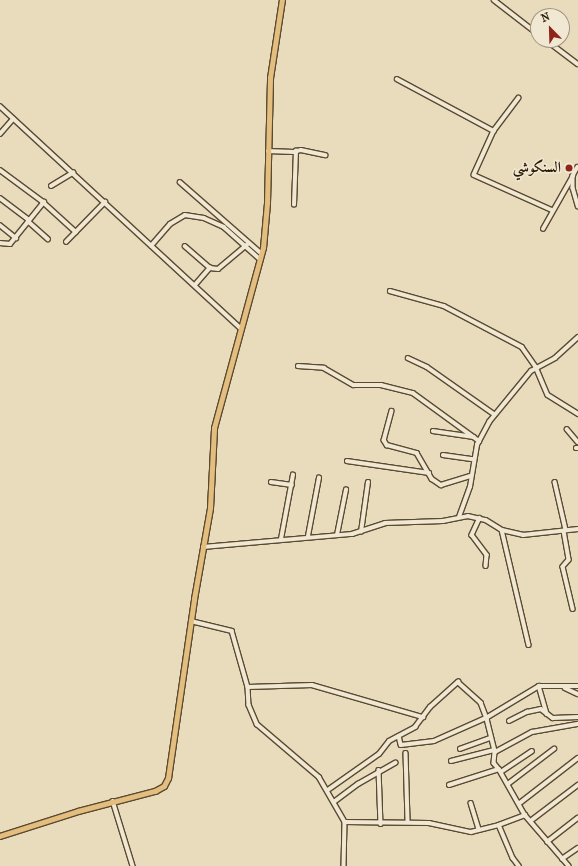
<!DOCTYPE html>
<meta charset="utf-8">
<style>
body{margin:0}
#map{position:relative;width:578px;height:866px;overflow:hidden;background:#e9dcbd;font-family:"IM FELL French Canon",Amiri,serif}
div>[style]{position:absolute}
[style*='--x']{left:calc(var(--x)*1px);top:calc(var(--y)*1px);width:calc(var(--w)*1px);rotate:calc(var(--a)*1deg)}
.roads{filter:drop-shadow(1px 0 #5a4a31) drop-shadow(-1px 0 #5a4a31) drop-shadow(0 1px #5a4a31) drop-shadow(0 -1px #5a4a31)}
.minor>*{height:3.5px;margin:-1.75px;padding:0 1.75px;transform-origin:1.75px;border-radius:1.75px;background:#f1e8d4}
.major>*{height:4.5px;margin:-2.25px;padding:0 2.25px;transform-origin:2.25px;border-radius:2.25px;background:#e4be7e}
.dots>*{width:11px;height:11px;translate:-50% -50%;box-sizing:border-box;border:2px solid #f1e8d4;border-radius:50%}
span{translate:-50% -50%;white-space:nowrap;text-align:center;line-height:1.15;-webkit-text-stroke:3px #f1e8d4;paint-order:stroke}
.poi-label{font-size:15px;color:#2a1902;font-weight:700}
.right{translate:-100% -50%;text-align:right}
.north{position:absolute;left:530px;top:8px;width:40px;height:40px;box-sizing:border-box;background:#f1e8d4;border:1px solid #a19580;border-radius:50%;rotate:337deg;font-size:11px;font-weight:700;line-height:16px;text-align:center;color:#2a1902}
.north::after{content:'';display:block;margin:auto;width:14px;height:18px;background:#8f2418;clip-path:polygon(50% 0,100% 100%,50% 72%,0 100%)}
</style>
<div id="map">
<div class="roads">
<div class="minor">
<i style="--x:494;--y:0;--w:56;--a:37.7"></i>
<i style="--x:546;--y:40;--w:40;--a:37"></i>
<i style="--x:397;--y:79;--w:110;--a:28.2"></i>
<i style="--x:519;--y:98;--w:41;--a:127.1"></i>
<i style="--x:494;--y:131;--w:48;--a:114.4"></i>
<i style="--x:474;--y:175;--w:85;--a:24.2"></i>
<i style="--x:0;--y:106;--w:328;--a:42.7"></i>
<i style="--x:0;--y:134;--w:20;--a:-49"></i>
<i style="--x:268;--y:151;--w:26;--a:2"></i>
<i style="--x:294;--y:152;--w:7;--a:-16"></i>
<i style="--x:301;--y:150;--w:25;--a:12"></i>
<i style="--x:578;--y:167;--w:10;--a:119"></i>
<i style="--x:573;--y:176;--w:12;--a:90"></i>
<i style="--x:573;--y:188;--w:19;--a:74"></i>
<i style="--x:0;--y:170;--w:52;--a:36.4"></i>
<i style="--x:42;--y:201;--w:46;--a:42.4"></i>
<i style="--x:180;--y:182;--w:108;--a:41.2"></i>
<i style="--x:51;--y:186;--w:26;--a:-31"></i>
<i style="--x:0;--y:198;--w:36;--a:37"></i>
<i style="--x:294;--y:205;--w:54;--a:-87.9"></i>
<i style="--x:28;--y:221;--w:27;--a:42"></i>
<i style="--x:0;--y:225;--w:21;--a:39"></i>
<i style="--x:543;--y:229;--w:61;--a:-60.5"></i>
<i style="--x:66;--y:242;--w:56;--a:-45.7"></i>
<i style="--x:0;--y:243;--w:10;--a:6"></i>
<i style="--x:10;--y:244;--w:54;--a:-51"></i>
<i style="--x:151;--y:246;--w:29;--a:-49"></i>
<i style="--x:170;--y:224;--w:17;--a:-31"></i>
<i style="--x:185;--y:215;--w:19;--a:9"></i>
<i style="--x:204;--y:218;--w:22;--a:24"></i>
<i style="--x:224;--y:227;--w:48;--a:41.6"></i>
<i style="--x:185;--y:246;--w:33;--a:41"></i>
<i style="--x:210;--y:268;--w:8;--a:7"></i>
<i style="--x:218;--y:269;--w:38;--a:-40"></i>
<i style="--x:195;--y:285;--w:23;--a:-49"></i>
<i style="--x:390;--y:291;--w:56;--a:15.5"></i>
<i style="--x:444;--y:306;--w:88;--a:27.7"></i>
<i style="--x:522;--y:347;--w:24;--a:55"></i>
<i style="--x:536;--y:367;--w:30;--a:67"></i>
<i style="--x:548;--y:395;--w:36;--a:32"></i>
<i style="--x:408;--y:358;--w:21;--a:25"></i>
<i style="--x:427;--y:367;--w:82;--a:35"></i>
<i style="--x:298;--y:366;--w:26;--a:4"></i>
<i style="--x:324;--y:368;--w:34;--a:30"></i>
<i style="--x:354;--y:385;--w:27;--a:0"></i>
<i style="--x:381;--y:385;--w:33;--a:14"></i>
<i style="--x:413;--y:393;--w:82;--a:36"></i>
<i style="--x:392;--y:411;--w:30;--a:105"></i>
<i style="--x:384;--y:440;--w:6;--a:59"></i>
<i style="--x:387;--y:445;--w:31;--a:15"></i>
<i style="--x:417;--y:453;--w:30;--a:60"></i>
<i style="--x:432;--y:479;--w:11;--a:34"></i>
<i style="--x:441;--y:485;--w:31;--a:-17"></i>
<i style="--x:567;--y:429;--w:17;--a:50"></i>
<i style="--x:433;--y:431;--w:41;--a:8.3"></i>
<i style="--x:576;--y:448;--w:2;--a:0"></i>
<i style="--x:443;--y:455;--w:30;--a:8"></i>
<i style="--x:347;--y:461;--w:83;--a:8.3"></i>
<i style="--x:271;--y:482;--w:21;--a:8"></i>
<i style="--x:555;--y:482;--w:49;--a:77.1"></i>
<i style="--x:459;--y:517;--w:32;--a:-70"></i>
<i style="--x:470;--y:487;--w:43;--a:-80.5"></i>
<i style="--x:477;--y:445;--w:26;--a:-62"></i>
<i style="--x:489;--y:422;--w:66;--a:-50.5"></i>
<i style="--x:531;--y:371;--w:27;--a:-28"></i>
<i style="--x:555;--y:358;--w:31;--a:-42"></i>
<i style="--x:480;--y:518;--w:19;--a:115"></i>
<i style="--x:472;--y:535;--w:25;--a:53"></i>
<i style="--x:487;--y:555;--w:11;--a:95"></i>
<i style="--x:502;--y:530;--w:118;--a:76.8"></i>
<i style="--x:564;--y:531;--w:29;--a:80"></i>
<i style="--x:569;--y:560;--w:9;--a:131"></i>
<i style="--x:563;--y:567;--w:43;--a:76.6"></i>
<i style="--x:361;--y:532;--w:50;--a:-82"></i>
<i style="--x:337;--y:535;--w:46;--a:-78.7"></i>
<i style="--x:308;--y:536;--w:59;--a:-79.3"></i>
<i style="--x:281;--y:539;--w:65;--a:-79.4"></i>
<i style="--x:203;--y:547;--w:150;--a:-5"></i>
<i style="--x:352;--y:534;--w:35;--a:-18"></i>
<i style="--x:385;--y:523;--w:58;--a:-2"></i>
<i style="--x:443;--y:521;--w:25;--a:-11"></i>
<i style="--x:468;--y:516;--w:18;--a:13"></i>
<i style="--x:486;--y:520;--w:19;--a:32"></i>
<i style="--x:502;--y:530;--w:22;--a:13"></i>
<i style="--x:523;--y:535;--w:55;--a:-6.2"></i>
<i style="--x:191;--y:621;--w:42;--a:13.7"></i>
<i style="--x:232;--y:631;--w:58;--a:74.1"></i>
<i style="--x:248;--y:687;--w:18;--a:87"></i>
<i style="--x:249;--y:705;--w:21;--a:67"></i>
<i style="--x:257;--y:724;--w:82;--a:40.5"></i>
<i style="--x:319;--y:777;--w:52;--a:60"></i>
<i style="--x:345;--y:822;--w:44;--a:91.3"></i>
<i style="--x:539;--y:686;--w:29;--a:74"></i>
<i style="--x:248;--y:687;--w:64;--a:-1.8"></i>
<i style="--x:312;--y:685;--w:116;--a:16.1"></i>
<i style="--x:565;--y:688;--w:14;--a:25"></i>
<i style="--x:509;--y:721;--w:20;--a:-27"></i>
<i style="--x:527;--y:712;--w:14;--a:-12"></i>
<i style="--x:541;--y:709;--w:15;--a:37"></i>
<i style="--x:553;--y:718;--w:25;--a:-2"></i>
<i style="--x:399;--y:736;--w:9;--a:77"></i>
<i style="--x:401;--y:745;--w:33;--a:-7"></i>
<i style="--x:434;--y:741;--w:57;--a:-23.9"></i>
<i style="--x:486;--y:718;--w:62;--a:-31.1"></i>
<i style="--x:539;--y:686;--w:39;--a:0"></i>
<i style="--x:460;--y:749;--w:32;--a:-20"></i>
<i style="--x:495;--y:752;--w:42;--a:-28.4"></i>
<i style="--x:532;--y:732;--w:47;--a:-9.9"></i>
<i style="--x:406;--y:753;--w:69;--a:88.3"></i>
<i style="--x:451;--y:761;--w:44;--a:-14.3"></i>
<i style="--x:379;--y:770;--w:54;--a:87.9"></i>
<i style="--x:501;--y:772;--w:37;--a:-34"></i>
<i style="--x:508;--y:784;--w:58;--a:-37.3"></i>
<i style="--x:449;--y:785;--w:52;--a:-17.7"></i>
<i style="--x:499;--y:769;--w:53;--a:60.5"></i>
<i style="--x:328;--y:790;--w:62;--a:-35.2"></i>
<i style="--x:379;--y:754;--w:16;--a:-52"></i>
<i style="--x:389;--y:741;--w:30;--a:-28"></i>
<i style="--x:415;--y:727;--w:25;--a:-53"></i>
<i style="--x:430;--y:707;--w:38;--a:-42"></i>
<i style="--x:458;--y:682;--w:31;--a:42"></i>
<i style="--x:481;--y:703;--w:17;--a:69"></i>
<i style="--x:487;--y:719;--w:34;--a:76"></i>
<i style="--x:495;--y:752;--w:11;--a:95"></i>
<i style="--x:494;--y:763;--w:8;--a:50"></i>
<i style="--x:113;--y:801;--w:68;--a:72.9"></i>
<i style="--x:334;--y:802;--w:30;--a:-37"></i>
<i style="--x:358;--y:784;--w:43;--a:-29.6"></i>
<i style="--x:471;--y:803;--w:28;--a:73"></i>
<i style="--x:520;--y:803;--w:73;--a:-37.8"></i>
<i style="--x:532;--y:820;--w:58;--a:-37.3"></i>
<i style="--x:345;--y:822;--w:84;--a:0.7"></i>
<i style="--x:429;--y:823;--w:43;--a:12.1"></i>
<i style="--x:471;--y:832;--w:29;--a:-14"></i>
<i style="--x:499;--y:825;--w:36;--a:67"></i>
<i style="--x:513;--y:858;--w:10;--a:53"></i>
<i style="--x:499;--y:825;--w:28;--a:-21"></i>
<i style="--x:525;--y:815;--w:67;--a:49.2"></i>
<i style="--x:547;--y:842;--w:39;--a:-38"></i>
<i style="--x:562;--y:859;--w:19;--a:-35"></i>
</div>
<div class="major">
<i style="--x:0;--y:836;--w:82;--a:-17.8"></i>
<i style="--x:78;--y:811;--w:80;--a:-14.6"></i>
<i style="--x:155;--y:791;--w:10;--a:-29"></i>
<i style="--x:164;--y:786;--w:9;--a:-63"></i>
<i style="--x:168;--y:778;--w:181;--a:-81.7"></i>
<i style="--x:194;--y:599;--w:92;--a:-80"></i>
<i style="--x:210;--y:508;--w:80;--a:-87.1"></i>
<i style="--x:214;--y:428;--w:187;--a:-74.8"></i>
<i style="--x:263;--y:248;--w:45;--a:-84.9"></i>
<i style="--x:267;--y:203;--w:125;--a:-88.6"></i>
<i style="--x:270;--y:78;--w:79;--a:-81.3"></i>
</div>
</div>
<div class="dots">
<i style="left:569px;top:168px;background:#8f2418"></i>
</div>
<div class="poi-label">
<span class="right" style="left:561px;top:168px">السنكوشي</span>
</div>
<div class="north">N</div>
</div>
